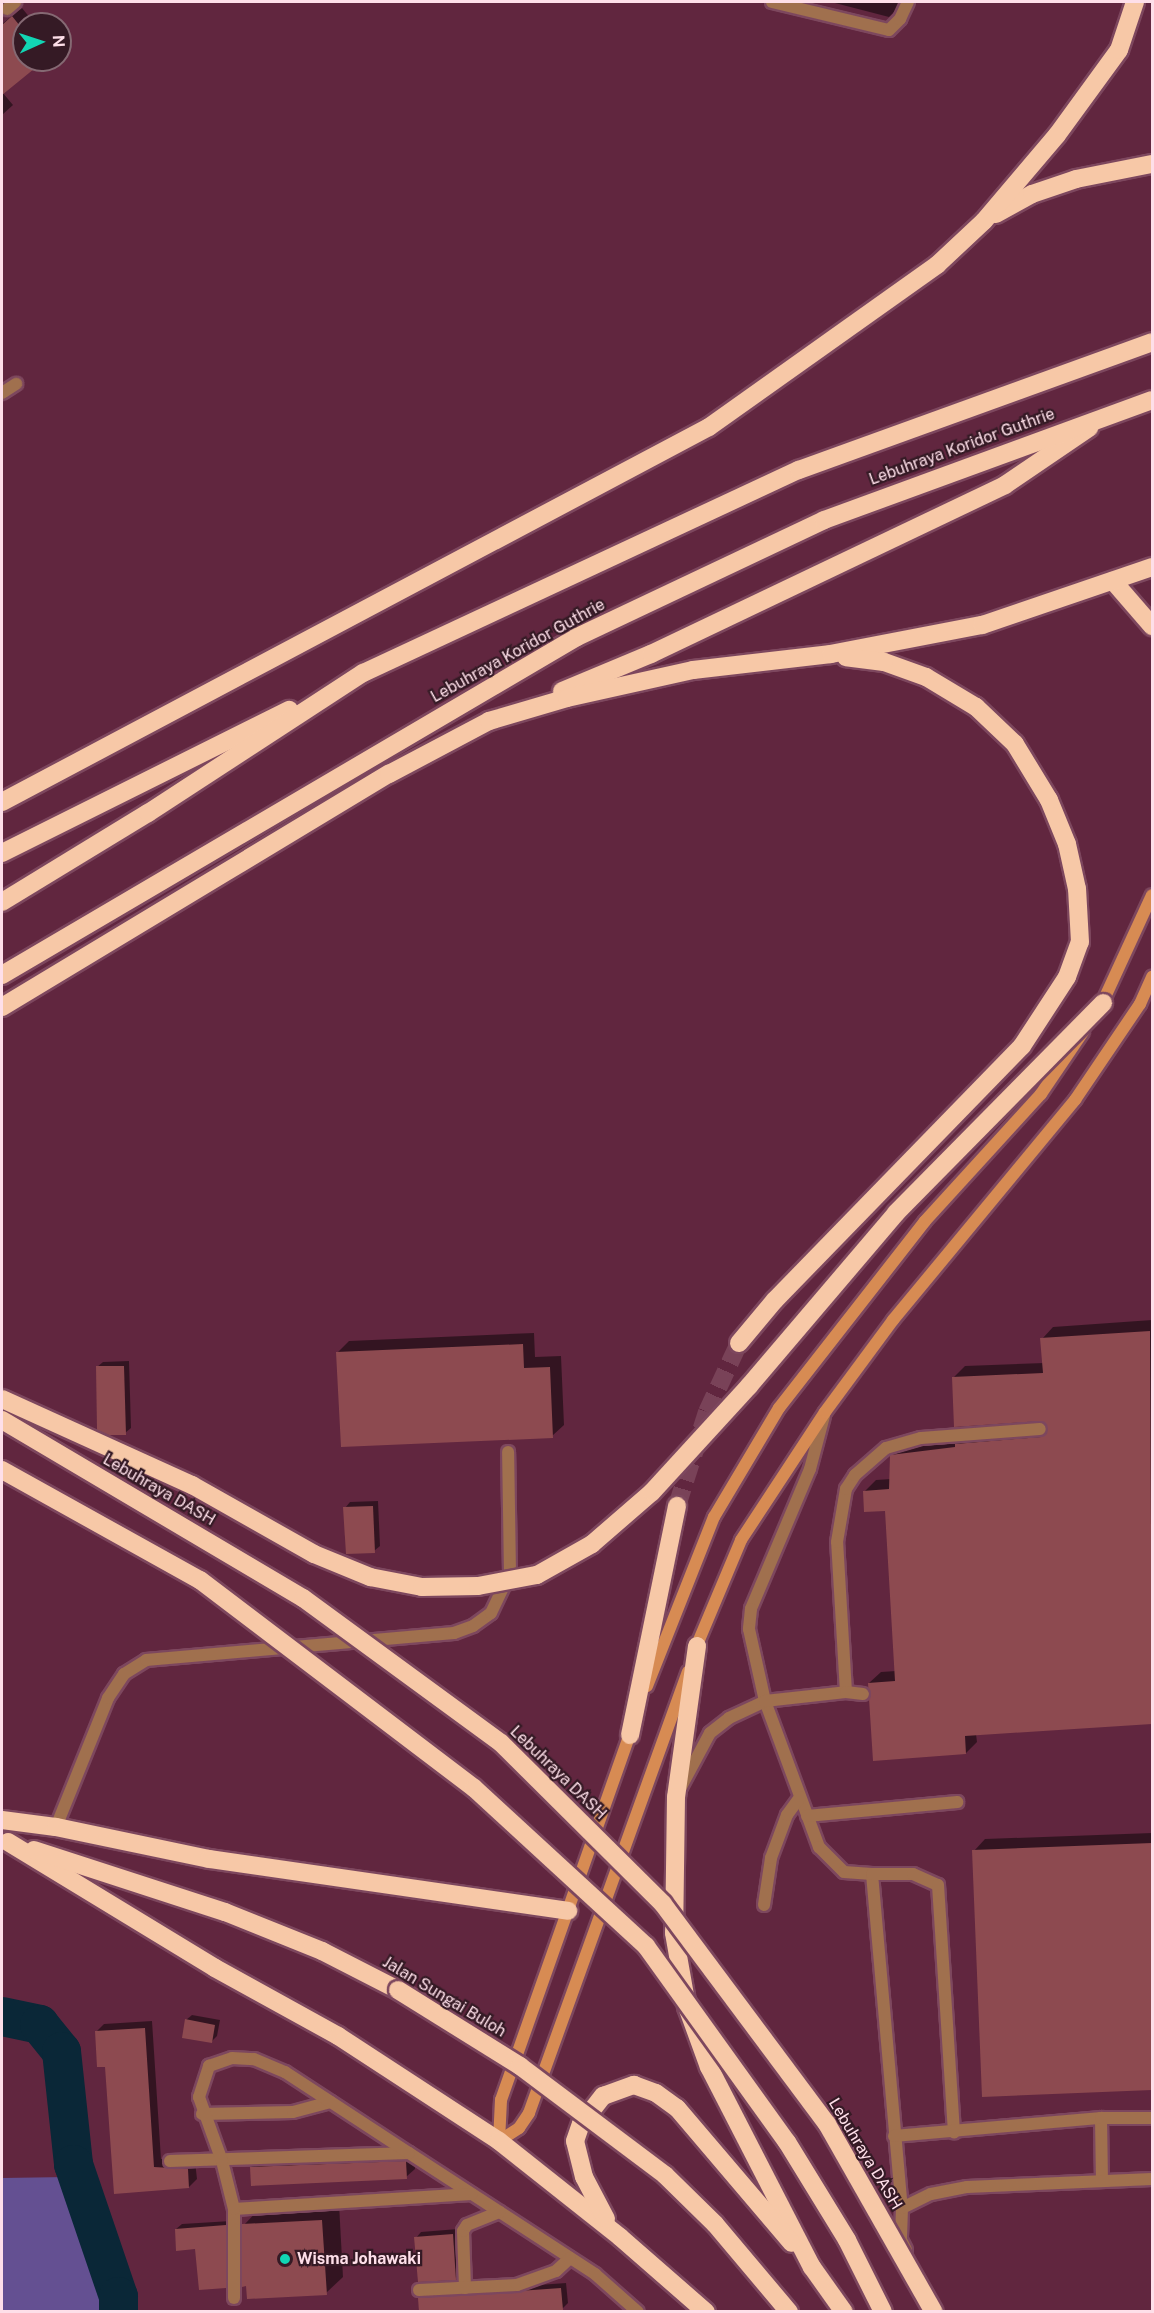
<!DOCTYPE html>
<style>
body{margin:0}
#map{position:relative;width:1154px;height:2313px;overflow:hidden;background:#61263f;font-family:"Public Sans",sans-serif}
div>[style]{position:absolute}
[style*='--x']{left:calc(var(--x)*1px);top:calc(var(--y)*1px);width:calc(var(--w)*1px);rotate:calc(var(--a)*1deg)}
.green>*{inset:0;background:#645092}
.shadow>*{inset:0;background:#0007}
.river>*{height:39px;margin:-19.5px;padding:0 19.5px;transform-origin:19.5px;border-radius:19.5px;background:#0a2737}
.building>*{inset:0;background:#8d4a50}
.highway-tunnel>*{height:18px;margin-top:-9px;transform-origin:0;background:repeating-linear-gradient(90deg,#794258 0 18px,transparent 0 27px)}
.roads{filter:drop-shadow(2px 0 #7d475e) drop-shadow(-2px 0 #7d475e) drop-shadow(0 2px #7d475e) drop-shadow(0 -2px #7d475e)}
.lane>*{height:12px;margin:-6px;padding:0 6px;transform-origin:6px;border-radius:6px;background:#a0704e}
.street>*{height:12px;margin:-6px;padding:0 6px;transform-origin:6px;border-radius:6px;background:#a0704e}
.secondary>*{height:12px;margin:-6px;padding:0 6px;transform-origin:6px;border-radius:6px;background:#d78b53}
.highway>*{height:18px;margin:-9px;padding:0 9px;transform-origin:9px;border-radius:9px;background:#f7c8a7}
.bridges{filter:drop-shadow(2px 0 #7d475e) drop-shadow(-2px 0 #7d475e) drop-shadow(0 2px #7d475e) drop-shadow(0 -2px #7d475e)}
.highway-bridge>*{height:18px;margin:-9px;padding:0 9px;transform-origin:9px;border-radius:9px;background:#f7c8a7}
.dots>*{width:16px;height:16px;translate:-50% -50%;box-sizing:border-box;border:3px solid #351a25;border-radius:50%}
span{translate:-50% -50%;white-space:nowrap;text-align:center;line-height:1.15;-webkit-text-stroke:4.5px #351a25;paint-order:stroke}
.street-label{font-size:16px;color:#fedfe9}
.poi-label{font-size:16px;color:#fedfe9;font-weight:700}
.left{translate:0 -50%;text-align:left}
.frame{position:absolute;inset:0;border:3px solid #fedfe9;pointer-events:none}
.north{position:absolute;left:12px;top:12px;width:60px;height:60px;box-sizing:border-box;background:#351a25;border:2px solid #856973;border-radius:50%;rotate:87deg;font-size:16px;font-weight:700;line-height:24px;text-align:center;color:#fedfe9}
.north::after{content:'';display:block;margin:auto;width:21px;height:27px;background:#12d5b4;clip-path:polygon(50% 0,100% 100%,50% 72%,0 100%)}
</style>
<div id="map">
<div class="green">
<i style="clip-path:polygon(68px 2177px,106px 2311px,2px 2311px,2px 2178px)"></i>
</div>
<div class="shadow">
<i style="clip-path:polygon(831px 2px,904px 2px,889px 17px)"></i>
<i style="clip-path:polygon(22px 8px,35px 24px,24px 24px,24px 60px,43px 60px,2px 92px,13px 105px,2px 115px,2px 24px)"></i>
<i style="clip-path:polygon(1152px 1320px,1152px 1722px,976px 1734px,977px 1742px,966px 1753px,869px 1683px,881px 1672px,896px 1671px,886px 1509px,864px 1492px,876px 1480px,891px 1479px,892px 1456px,903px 1445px,968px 1433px,1048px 1427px,1048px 1423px,953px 1378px,965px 1366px,1044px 1363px,1042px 1339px,1053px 1327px)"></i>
<i style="clip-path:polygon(534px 1333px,535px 1357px,561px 1356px,564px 1425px,552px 1436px,338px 1352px,349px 1341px)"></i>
<i style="clip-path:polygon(129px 1361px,131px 1428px,125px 1433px,97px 1367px,103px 1362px)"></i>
<i style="clip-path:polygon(378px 1501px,380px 1546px,374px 1551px,345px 1508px,350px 1502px)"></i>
<i style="clip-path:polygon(1152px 1833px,1152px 2089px,983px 2095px,974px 1851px,985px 1839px)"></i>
<i style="clip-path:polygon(192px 2015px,220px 2020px,217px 2036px,211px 2042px,186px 2020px)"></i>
<i style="clip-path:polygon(152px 2021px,161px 2159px,195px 2161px,197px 2179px,189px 2187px,115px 2193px,107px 2065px,96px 2032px,104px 2024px)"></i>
<i style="clip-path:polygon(414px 2154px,415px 2169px,406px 2177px,251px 2167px,260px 2159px)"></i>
<i style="clip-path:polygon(339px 2204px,343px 2277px,326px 2293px,244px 2225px,260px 2208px)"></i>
<i style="clip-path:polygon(231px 2221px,231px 2281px,225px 2287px,197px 2248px,176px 2229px,182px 2224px)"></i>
<i style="clip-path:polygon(458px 2229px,461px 2273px,456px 2278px,416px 2238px,421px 2232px)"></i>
<i style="clip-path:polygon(566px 2283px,568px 2303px,562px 2309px,422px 2312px,421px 2299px,426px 2293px)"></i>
</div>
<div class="river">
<i style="--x:2;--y:2016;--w:38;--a:12"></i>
<i style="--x:39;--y:2024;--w:35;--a:51"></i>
<i style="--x:61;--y:2051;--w:114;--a:83.9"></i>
<i style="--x:73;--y:2164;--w:139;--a:71.2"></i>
<i style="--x:118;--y:2296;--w:16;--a:90"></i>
</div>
<div class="building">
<i style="clip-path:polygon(12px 16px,24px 31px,24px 60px,45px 60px,2px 95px,2px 25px)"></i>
<i style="clip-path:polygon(1150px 1331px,1152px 1724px,965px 1736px,966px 1754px,873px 1761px,868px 1683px,895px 1681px,885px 1511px,864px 1512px,863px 1491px,889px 1489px,890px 1455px,955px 1447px,955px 1444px,1041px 1437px,1047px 1433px,1047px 1425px,1040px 1421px,954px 1427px,952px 1377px,1043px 1373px,1040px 1338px)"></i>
<i style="clip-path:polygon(523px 1344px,524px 1368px,550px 1367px,553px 1438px,341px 1447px,336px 1352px)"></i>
<i style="clip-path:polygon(96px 1366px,124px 1366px,126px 1435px,109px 1435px,97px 1430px)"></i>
<i style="clip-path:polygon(373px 1506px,375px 1553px,346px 1554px,343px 1507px)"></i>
<i style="clip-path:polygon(1152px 1843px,1152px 2090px,982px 2097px,972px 1850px)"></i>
<i style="clip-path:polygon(185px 2019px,215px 2025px,212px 2043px,182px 2038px)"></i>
<i style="clip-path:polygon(145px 2028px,154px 2167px,188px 2169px,189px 2188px,114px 2194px,105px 2067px,97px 2067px,95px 2031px)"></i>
<i style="clip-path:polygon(406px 2161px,407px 2179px,251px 2186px,250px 2167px)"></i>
<i style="clip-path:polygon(322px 2220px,327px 2295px,247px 2299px,246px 2286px,242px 2287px,242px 2224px)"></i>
<i style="clip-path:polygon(226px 2225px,226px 2288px,199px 2290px,195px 2249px,176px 2251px,175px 2229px)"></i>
<i style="clip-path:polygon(453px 2234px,456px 2280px,418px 2282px,414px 2237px)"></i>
<i style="clip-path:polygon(561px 2288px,563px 2310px,419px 2312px,418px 2298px)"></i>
</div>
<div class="highway-tunnel">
<i style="--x:677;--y:1506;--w:99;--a:-72.3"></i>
<i style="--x:707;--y:1412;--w:76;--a:-65.1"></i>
</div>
<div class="roads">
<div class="lane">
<i style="--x:772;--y:2;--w:120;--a:13.5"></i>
<i style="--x:889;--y:30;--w:16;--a:-45"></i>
<i style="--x:900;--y:19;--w:19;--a:-65"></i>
<i style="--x:7;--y:9;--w:11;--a:-41"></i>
<i style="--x:2;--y:393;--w:17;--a:-33"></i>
<i style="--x:824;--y:1416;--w:55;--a:104.8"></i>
<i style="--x:810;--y:1469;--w:152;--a:112.9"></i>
<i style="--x:751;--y:1609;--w:20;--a:96"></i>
<i style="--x:749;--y:1629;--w:74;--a:77.5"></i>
<i style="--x:765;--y:1701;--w:156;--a:69.7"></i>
<i style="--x:819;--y:1847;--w:35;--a:45"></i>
<i style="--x:844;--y:1872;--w:28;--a:4"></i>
<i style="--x:872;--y:1874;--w:335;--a:84.9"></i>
<i style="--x:902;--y:2208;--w:32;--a:92"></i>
<i style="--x:901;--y:2240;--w:11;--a:63"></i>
<i style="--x:846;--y:1692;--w:150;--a:-93.4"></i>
<i style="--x:837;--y:1542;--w:54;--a:-80.4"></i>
<i style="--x:846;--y:1489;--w:17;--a:-57"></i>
<i style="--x:855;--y:1475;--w:41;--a:-41.1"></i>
<i style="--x:886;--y:1448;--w:36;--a:-16"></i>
<i style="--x:921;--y:1438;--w:119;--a:-4.3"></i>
<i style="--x:681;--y:1787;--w:61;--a:-61.8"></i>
<i style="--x:710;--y:1733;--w:24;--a:-38"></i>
<i style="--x:729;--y:1718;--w:40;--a:-25"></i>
<i style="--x:765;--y:1701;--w:81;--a:-6.3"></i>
<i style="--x:846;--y:1692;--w:17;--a:7"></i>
<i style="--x:807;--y:1816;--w:151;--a:-5.3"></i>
<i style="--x:56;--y:1827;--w:139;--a:-68"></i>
<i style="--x:108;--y:1698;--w:29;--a:-56"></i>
<i style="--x:124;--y:1674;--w:26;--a:-32"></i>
<i style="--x:146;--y:1660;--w:309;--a:-5"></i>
<i style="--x:454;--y:1633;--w:20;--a:-20"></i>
<i style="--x:473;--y:1626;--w:22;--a:-36"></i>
<i style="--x:491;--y:1613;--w:44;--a:-64.6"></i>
<i style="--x:510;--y:1573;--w:121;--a:-90.9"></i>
<i style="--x:872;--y:1874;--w:41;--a:0"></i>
<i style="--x:913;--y:1874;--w:27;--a:24"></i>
<i style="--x:938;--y:1885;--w:248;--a:86.3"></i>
<i style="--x:764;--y:1905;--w:48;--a:-81.5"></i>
<i style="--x:771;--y:1858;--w:46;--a:-69.6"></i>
<i style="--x:787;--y:1815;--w:22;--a:-54"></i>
<i style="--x:202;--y:2114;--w:91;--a:-1.3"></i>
<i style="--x:293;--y:2112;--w:39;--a:-15"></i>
<i style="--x:1101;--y:2118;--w:61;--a:89.1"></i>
<i style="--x:894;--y:2136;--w:208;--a:-5"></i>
<i style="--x:1101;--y:2118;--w:51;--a:0"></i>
<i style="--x:170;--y:2161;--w:239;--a:-1.9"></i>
<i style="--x:409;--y:2153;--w:222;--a:33"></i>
<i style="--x:902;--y:2208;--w:32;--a:-26"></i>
<i style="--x:931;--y:2194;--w:37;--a:-11"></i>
<i style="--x:967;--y:2187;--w:185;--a:-2.5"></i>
<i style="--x:234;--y:2209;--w:238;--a:-3.6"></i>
<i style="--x:465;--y:2288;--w:57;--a:-92"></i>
<i style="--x:463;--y:2231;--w:7;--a:-56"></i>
<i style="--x:467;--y:2225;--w:35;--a:-22"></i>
<i style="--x:419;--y:2290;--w:98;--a:-2.9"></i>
<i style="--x:517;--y:2285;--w:41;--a:-19.7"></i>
<i style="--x:556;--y:2271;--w:19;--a:-43"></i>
<i style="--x:234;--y:2298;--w:89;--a:-90"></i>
<i style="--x:234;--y:2209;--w:49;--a:-104"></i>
<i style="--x:222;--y:2161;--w:68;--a:-109.8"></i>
<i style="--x:199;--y:2097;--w:33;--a:-72"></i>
<i style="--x:209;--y:2066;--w:24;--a:-19"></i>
<i style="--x:232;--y:2058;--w:22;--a:3"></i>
<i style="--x:254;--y:2059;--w:34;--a:23"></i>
<i style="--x:285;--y:2072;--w:148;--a:33.2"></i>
</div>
<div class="street">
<i style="--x:595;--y:2274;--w:57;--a:41.5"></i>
</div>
<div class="secondary">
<i style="--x:1100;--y:1008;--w:124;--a:-65.3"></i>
<i style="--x:694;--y:1652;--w:121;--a:-67.2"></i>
<i style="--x:741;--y:1540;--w:153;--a:-56.7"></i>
<i style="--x:825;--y:1412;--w:114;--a:-53.5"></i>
<i style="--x:893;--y:1320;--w:286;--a:-50.4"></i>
<i style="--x:1075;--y:1100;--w:116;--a:-55.9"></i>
<i style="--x:1140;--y:1004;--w:30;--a:-66"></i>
<i style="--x:647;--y:1686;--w:182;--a:-68.4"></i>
<i style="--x:714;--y:1517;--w:127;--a:-59.2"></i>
<i style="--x:779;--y:1408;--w:237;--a:-52"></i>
<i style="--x:925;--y:1221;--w:172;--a:-47.6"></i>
<i style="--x:1041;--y:1094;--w:75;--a:-55.9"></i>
<i style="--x:499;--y:2141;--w:41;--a:-87.2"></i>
<i style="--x:501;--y:2100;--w:395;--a:-70.6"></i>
<i style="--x:499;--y:2141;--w:24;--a:-33"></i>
<i style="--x:519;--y:2128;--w:18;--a:-56"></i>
<i style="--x:529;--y:2113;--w:469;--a:-70.2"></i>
</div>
<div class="highway">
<i style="--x:996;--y:214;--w:41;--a:-29.1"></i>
<i style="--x:1032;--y:194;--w:46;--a:-18.8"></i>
<i style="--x:1076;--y:179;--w:77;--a:-11.2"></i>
<i style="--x:1113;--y:581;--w:60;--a:49.1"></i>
<i style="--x:562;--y:691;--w:96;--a:-22.6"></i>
<i style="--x:651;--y:654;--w:392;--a:-25.5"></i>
<i style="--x:1005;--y:485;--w:102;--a:-34.2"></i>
<i style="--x:2;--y:802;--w:800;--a:-27.94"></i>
<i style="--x:709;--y:427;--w:280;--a:-35.4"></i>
<i style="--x:937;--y:265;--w:64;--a:-43.1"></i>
<i style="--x:984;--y:221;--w:113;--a:-49.7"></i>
<i style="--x:1057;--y:135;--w:105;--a:-53.9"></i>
<i style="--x:1119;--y:50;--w:51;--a:-71.6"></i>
<i style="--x:2;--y:853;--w:321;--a:-26.5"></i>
<i style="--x:2;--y:902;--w:171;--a:-31.4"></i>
<i style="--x:148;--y:813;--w:257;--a:-33.1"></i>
<i style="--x:363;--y:673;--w:481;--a:-25"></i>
<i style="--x:799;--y:470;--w:375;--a:-19.9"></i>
<i style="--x:2;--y:975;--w:667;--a:-30.45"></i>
<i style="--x:577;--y:637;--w:273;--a:-25.3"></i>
<i style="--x:824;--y:520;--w:349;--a:-20.1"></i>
<i style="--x:2;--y:1007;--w:452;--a:-31.1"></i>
<i style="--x:389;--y:774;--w:113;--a:-27.9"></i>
<i style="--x:489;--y:721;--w:81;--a:-16.4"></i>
<i style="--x:567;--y:698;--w:129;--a:-12.5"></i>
<i style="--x:693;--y:670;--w:139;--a:-6.6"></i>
<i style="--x:831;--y:654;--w:154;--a:-10.9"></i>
<i style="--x:982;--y:625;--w:180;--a:-18.8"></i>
<i style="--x:739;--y:1343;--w:56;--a:-50.1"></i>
<i style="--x:775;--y:1300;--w:354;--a:-45.8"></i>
<i style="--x:1022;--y:1046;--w:82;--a:-56.9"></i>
<i style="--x:1067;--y:977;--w:37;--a:-70"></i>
<i style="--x:1080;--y:942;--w:53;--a:-93.2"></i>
<i style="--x:1077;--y:889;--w:46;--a:-102.5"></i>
<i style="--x:1067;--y:844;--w:48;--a:-112.2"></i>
<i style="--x:1049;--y:800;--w:66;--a:-121.3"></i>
<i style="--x:1015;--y:744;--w:54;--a:-136.5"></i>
<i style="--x:976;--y:707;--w:58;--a:-149"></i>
<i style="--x:926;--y:677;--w:45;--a:-160.3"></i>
<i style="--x:884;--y:662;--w:38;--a:-173"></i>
<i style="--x:697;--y:1646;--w:152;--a:97.9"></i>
<i style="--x:676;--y:1797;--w:136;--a:90.8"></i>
<i style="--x:674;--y:1933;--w:75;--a:80"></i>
<i style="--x:687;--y:2007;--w:64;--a:69.9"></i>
<i style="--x:709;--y:2067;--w:225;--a:62.8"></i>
<i style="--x:812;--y:2267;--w:55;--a:54.6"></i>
<i style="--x:630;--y:1735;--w:234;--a:-78.4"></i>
<i style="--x:2;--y:1820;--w:54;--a:7.4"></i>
<i style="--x:56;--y:1827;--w:156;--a:11.8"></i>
<i style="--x:209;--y:1859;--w:363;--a:8.2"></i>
<i style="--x:8;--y:1842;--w:242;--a:31.3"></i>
<i style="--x:215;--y:1968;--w:141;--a:28.9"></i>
<i style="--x:338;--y:2036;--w:192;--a:33.1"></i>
<i style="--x:499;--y:2141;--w:154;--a:38.4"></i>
<i style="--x:620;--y:2237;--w:114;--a:41.1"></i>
<i style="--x:34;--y:1850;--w:201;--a:18"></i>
<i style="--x:225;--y:1912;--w:105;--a:21.9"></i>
<i style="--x:322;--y:1951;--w:85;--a:27.2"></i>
<i style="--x:606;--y:2219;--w:47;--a:-117.6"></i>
<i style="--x:584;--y:2177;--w:37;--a:-104"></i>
<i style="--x:575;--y:2141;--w:18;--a:-71"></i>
<i style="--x:581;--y:2124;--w:36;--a:-52"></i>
<i style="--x:603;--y:2096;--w:33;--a:-20"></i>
<i style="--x:634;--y:2085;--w:23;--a:20"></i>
<i style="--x:656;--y:2093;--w:26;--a:36"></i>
<i style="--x:677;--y:2108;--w:177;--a:49.6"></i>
</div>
</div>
<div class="bridges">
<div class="highway-bridge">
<i style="--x:2;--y:1399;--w:209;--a:24.4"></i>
<i style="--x:192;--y:1485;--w:140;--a:29.5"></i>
<i style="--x:314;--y:1554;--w:61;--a:22.3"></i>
<i style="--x:370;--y:1577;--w:53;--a:10.9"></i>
<i style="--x:422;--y:1587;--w:56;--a:-1"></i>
<i style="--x:478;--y:1586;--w:60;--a:-10.6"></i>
<i style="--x:537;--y:1575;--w:63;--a:-29.4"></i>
<i style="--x:592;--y:1544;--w:79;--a:-40.9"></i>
<i style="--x:652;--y:1492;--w:144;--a:-47.5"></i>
<i style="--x:749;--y:1386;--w:227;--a:-49.6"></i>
<i style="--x:896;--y:1213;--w:295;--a:-45.4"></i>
<i style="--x:2;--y:1420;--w:350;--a:30.6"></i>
<i style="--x:303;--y:1598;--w:245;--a:36.2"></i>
<i style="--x:501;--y:1743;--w:228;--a:44.8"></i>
<i style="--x:663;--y:1904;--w:274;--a:53.3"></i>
<i style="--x:827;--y:2124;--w:216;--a:60.4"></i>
<i style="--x:2;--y:1470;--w:227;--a:29.1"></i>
<i style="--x:200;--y:1580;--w:344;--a:37.2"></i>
<i style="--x:474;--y:1788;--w:234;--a:42.6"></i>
<i style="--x:646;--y:1946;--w:241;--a:54.3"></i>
<i style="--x:787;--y:2142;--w:115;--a:58.5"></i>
<i style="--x:847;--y:2240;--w:80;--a:63.4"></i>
<i style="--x:398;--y:1990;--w:144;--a:31.9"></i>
<i style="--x:520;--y:2066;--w:181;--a:36.9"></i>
<i style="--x:665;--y:2175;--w:70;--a:44.4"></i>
<i style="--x:715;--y:2224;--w:115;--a:49.9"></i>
</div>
</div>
<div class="dots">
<i style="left:285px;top:2259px;background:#12d5b4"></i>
</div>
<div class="street-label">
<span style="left:962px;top:447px;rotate:-20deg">Lebuhraya Koridor Guthrie</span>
<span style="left:518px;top:651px;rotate:-29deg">Lebuhraya Koridor Guthrie</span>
<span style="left:159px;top:1490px;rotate:30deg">Lebuhraya DASH</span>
<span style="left:558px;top:1773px;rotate:44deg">Lebuhraya DASH</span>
<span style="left:444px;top:1997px;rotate:31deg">Jalan Sungai Buloh</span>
<span style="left:865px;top:2154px;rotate:59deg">Lebuhraya DASH</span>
</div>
<div class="poi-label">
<span class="left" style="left:297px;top:2259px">Wisma Johawaki</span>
</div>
<div class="frame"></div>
<div class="north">N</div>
</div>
